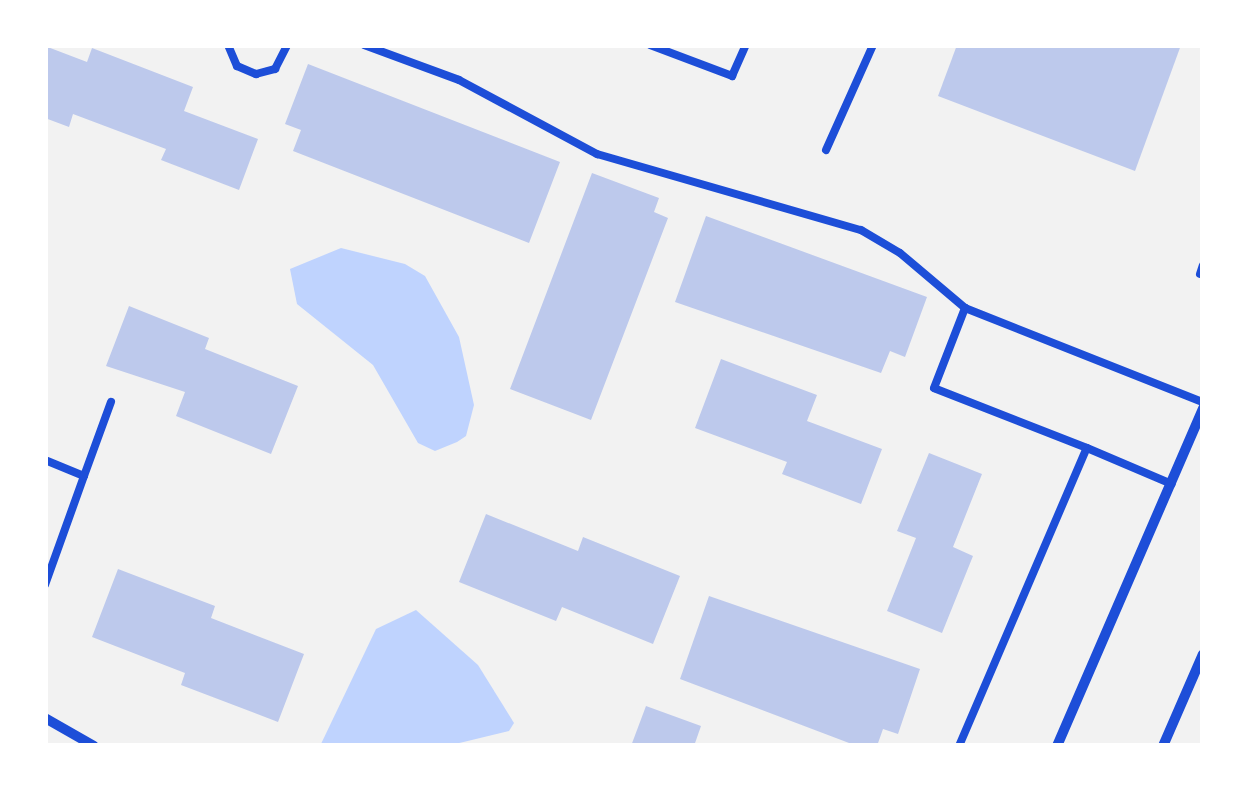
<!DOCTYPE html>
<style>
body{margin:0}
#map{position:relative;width:1248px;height:791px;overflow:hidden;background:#f2f2f2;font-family:"IBM Plex Sans",sans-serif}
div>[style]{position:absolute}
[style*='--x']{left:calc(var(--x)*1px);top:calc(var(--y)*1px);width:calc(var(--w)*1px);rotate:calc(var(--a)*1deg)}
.water>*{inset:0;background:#bfd3fe}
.building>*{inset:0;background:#bdc9ec}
.service>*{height:8px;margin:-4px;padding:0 4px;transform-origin:4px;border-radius:4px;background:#1d4ed8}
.minor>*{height:10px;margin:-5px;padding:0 5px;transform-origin:5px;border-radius:5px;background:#1d4ed8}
span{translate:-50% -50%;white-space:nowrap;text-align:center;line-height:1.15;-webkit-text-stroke:10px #fff;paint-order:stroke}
.frame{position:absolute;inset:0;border:48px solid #fff;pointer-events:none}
</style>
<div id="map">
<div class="water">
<i style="clip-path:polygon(341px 248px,405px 264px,425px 276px,459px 337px,474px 405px,466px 436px,457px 442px,435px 451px,418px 443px,373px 365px,297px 304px,290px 269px)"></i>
<i style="clip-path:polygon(416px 610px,478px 665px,514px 723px,509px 731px,447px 746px,320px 746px,376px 629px)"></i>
</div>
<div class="building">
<i style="clip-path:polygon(957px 45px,1181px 45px,1135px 171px,938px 96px)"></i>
<i style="clip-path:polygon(45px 46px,87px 62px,92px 48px,193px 87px,184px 111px,258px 139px,239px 190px,161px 160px,166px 149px,73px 114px,69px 127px,45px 118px)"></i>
<i style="clip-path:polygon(308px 64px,560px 162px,529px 243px,293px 151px,301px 130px,285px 124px)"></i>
<i style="clip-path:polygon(592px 173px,659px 198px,654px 212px,668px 218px,591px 420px,510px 389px)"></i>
<i style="clip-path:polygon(706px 216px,927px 297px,905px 357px,890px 351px,881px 373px,675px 302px)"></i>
<i style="clip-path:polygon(129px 306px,209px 338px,205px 349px,298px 386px,271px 454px,176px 416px,185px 392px,106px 366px)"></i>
<i style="clip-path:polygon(721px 359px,817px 395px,807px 421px,882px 449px,861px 504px,782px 474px,787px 462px,695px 428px)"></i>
<i style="clip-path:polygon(929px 453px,982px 474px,953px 547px,973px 556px,942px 633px,887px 611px,916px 538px,897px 531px)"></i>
<i style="clip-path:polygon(486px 514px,578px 551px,583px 537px,680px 576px,653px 644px,562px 607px,556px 621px,459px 582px)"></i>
<i style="clip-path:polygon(118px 569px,215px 606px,211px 618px,304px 654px,278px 722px,181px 685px,185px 673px,92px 637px)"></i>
<i style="clip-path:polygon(709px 596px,920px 669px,898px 734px,883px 729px,877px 746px,857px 746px,680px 679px)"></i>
<i style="clip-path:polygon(646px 706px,701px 726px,694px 746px,631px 746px)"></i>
</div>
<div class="service">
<i style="--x:228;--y:45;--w:23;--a:67"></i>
<i style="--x:237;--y:66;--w:21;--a:23"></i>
<i style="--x:256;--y:74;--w:20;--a:-15"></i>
<i style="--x:275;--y:69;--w:27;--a:-63"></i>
<i style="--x:364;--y:45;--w:101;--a:20.2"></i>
<i style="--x:459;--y:80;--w:157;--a:28.2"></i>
<i style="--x:597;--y:154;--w:275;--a:16.1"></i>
<i style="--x:861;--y:230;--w:45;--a:30.5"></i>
<i style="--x:900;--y:253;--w:85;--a:40.2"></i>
<i style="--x:650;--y:45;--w:88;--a:20.7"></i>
<i style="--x:732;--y:76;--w:34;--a:-66"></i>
<i style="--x:826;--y:150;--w:115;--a:-65.9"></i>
<i style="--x:1200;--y:274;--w:9;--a:-72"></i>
<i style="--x:1087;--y:448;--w:92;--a:23"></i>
<i style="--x:45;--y:460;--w:42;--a:22.3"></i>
<i style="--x:84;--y:476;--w:116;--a:109.7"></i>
<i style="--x:84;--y:476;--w:79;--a:-70"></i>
<i style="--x:959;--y:746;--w:324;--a:-66.8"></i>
<i style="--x:1087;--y:448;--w:164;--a:-158.6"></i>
<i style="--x:934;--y:388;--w:86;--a:-68.8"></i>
<i style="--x:965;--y:308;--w:256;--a:21.6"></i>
</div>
<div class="minor">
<i style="--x:45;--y:718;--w:56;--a:29.7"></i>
<i style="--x:1057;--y:746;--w:368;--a:-66.6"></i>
<i style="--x:1163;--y:746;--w:100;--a:-66.5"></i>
</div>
<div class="frame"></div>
</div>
